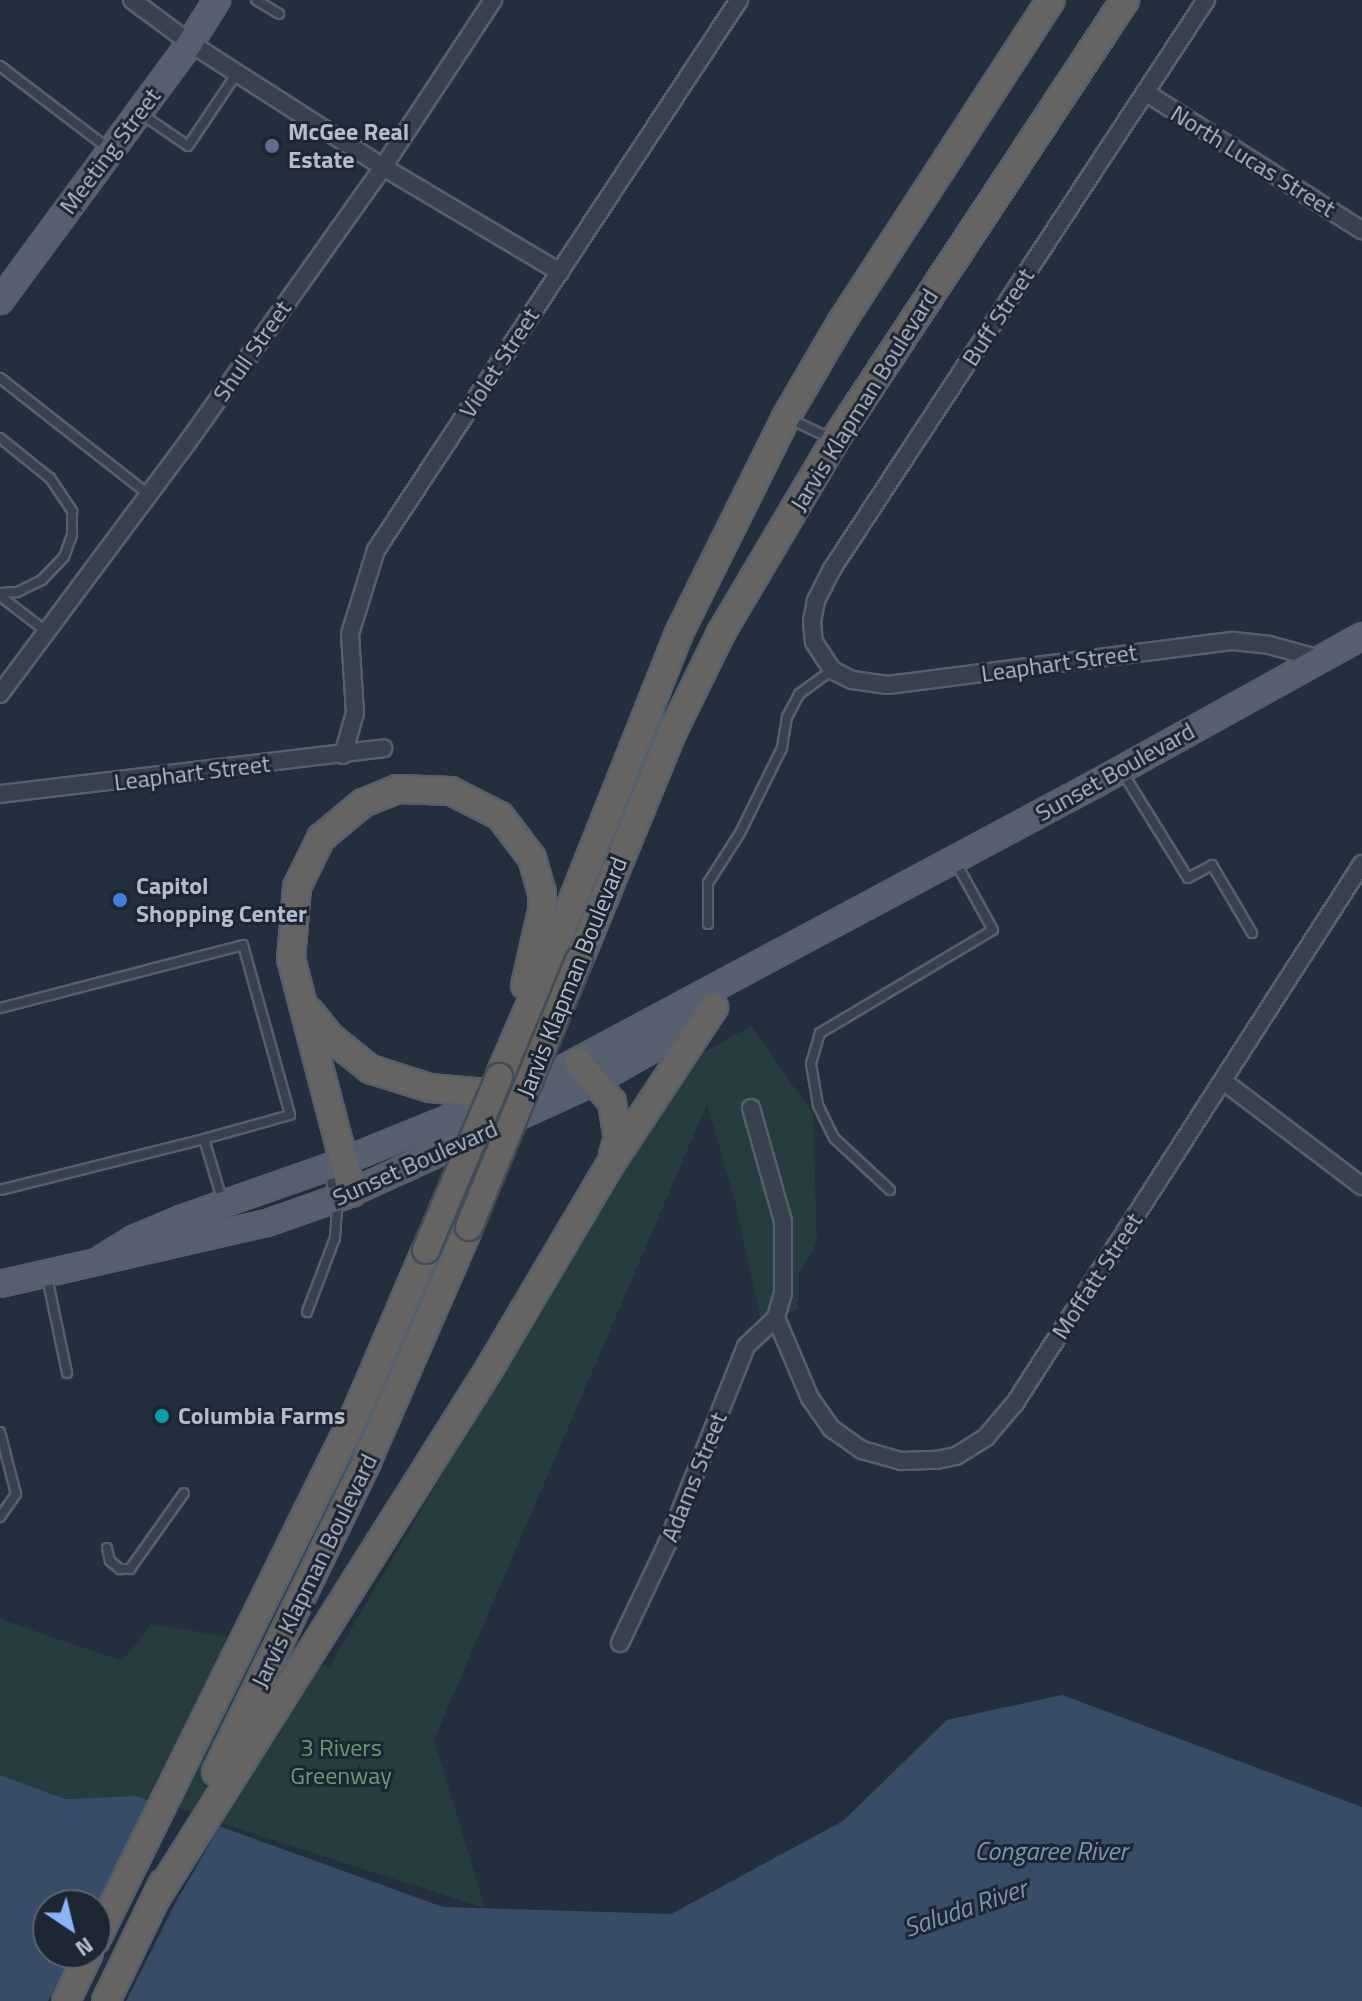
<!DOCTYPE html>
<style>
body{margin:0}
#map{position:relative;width:1362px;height:2001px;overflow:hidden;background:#242f3e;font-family:"Titillium Web",sans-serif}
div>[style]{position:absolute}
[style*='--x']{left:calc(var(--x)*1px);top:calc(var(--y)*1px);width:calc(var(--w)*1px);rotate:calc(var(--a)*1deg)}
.green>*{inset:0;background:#263c3f}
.water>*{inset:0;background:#394c67}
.pier>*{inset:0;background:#242f3e}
.roads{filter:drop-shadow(2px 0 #565f6c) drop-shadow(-2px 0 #565f6c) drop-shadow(0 2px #565f6c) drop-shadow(0 -2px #565f6c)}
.service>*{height:8px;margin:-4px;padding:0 4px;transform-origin:4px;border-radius:4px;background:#38414e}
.minor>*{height:16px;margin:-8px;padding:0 8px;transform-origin:8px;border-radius:8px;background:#38414e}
.primary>*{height:24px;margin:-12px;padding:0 12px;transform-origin:12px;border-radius:12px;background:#56606e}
.trunk>*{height:26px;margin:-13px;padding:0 13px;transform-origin:13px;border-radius:13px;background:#656462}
.bridges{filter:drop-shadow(2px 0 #434c59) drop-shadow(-2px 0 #434c59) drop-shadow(0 2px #434c59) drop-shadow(0 -2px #434c59)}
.trunk-bridge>*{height:26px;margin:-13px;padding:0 13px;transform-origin:13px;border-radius:13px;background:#656462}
.dots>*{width:22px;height:22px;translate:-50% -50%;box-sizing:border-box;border:4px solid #1d2633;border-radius:50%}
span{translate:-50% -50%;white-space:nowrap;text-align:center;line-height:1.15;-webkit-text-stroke:6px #1d2633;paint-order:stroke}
.poi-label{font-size:24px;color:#b4bcc9;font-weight:700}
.left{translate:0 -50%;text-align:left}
.street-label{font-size:24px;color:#b4bcc9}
.park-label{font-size:24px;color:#6b9a76}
.water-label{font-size:26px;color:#7c92b1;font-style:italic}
.north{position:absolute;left:32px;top:1889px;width:80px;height:80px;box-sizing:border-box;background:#1d2633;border:2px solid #59626f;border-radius:50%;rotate:145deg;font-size:22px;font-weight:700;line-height:32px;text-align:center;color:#b4bcc9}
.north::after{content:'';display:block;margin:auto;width:28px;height:36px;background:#8ab4f8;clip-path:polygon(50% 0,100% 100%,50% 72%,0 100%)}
</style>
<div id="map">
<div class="green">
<i style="clip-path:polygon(751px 1026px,813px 1114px,817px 1242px,798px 1276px,798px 1308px,762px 1325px,735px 1201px,707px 1104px,434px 1740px,485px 1908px,136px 1796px,65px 1799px,0 1775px,0 1619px,122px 1661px,152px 1624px,224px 1636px,329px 1667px,684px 1063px)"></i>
</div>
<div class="water">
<i style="clip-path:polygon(evenodd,1062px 1695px,1362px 1807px,1362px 2001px,0 2001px,0 1775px,65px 1799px,136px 1796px,443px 1907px,671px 1914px,843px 1821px,947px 1720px,1062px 1695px,48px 1905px,96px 1905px,96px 1953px,48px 1953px,48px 1905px)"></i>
</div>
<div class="pier">
<i style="clip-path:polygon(150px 1797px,222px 1823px,177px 1900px,126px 2001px,48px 2001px,72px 1953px,96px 1953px,96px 1905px)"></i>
</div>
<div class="roads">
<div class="service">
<i style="--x:256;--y:0;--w:27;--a:31"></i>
<i style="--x:0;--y:66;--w:137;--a:37.3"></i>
<i style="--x:140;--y:113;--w:58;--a:34.5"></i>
<i style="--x:188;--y:146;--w:88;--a:-56.1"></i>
<i style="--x:0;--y:378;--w:189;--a:38.1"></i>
<i style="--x:788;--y:418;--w:47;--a:25.5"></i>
<i style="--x:0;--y:438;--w:64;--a:38.7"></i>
<i style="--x:50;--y:478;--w:40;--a:56"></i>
<i style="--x:72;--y:511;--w:24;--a:90"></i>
<i style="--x:72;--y:535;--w:23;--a:110"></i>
<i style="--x:64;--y:557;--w:32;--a:134"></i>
<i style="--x:42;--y:580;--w:28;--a:154"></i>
<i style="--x:17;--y:592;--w:17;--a:177"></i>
<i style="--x:0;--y:596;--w:59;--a:37.5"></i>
<i style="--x:1121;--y:770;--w:127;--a:58.2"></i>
<i style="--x:1188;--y:878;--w:27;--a:-28"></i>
<i style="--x:1212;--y:865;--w:79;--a:59.5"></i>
<i style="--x:708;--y:924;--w:41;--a:-90"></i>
<i style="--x:708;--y:883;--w:59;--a:-57.4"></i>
<i style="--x:740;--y:833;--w:95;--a:-63.7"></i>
<i style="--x:782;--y:748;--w:31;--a:-81"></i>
<i style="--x:787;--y:717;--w:26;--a:-62"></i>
<i style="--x:799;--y:694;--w:41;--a:-36"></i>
<i style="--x:0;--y:1008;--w:251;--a:-14.5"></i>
<i style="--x:243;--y:945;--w:176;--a:74.5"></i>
<i style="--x:290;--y:1115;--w:89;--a:164.4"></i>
<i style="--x:0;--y:1190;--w:210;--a:-14"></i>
<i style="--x:204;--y:1139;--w:63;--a:73.3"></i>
<i style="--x:890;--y:1190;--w:76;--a:-137.1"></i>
<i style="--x:834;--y:1138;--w:37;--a:-116"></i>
<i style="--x:818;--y:1105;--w:42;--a:-99.7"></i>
<i style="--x:811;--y:1064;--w:32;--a:-74"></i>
<i style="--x:820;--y:1033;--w:201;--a:-30.8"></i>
<i style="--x:993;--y:930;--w:77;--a:-118.9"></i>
<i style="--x:47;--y:1277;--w:98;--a:78.2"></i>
<i style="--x:307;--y:1312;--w:79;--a:-69.3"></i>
<i style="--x:335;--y:1238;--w:26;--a:-86"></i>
<i style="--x:337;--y:1212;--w:45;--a:-100.3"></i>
<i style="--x:0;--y:1432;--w:64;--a:75.5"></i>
<i style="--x:16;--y:1494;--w:28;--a:125"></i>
<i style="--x:107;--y:1548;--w:13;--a:77"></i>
<i style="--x:110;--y:1561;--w:13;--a:39"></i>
<i style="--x:120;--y:1569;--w:10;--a:0"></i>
<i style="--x:130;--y:1569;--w:93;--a:-54.6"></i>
</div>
<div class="minor">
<i style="--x:132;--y:0;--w:72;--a:36.6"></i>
<i style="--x:190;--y:43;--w:229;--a:32.7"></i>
<i style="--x:383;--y:167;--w:206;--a:30.7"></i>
<i style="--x:1206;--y:0;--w:681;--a:123.32"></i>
<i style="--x:832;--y:569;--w:36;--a:117"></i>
<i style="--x:816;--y:601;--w:20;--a:101"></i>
<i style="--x:812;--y:621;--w:21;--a:85"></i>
<i style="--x:814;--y:642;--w:33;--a:57"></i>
<i style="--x:832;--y:670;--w:22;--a:27"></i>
<i style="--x:852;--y:680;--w:36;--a:8"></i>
<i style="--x:888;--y:685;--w:348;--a:-7.3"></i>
<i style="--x:1233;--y:641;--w:36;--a:6"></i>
<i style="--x:1269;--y:645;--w:53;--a:15.4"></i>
<i style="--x:1145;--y:92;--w:257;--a:32.5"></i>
<i style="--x:0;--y:694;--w:313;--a:-53.3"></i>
<i style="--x:187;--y:443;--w:339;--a:-54.6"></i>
<i style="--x:383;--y:167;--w:200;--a:-56.6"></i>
<i style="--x:343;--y:755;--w:44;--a:-74.1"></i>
<i style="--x:355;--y:713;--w:79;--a:-93.6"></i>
<i style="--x:350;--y:634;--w:88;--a:-72.8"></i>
<i style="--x:376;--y:550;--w:659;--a:-56.58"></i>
<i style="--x:0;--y:794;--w:386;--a:-6.8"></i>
<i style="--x:1223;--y:1081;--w:174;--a:37.1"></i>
<i style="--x:751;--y:1108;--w:117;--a:74.2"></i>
<i style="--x:783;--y:1221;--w:72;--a:90"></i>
<i style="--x:783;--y:1293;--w:26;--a:106"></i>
<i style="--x:776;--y:1318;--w:87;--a:67"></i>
<i style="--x:810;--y:1398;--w:38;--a:55"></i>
<i style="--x:832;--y:1429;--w:37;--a:35"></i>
<i style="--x:862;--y:1450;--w:41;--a:15.8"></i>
<i style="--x:901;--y:1461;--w:36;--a:-2"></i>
<i style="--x:937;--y:1460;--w:19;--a:-12"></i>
<i style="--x:956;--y:1456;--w:36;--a:-32"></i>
<i style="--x:986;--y:1437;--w:45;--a:-49.5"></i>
<i style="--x:1015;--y:1403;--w:641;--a:-57.23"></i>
<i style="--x:620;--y:1643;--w:110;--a:-64.6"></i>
<i style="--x:667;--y:1544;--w:213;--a:-68.2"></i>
<i style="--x:746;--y:1346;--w:41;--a:-43"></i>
</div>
<div class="primary">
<i style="--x:0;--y:301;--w:320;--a:-53.6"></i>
<i style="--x:190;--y:43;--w:51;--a:-57.9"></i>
<i style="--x:103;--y:1258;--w:36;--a:-32"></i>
<i style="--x:133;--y:1239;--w:54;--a:-22.8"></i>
<i style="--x:183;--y:1218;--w:155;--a:-19.3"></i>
<i style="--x:329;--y:1167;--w:226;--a:-22.1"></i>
<i style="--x:538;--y:1082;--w:636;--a:-28.14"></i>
<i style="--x:1099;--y:782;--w:301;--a:-29"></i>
<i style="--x:0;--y:1284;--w:274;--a:-12.9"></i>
<i style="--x:267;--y:1223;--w:82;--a:-19.3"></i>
<i style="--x:344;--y:1196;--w:277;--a:-24.5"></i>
<i style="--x:596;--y:1081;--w:75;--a:-29.6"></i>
<i style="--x:661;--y:1044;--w:61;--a:-35"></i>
</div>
<div class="trunk">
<i style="--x:579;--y:960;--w:248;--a:-67.7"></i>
<i style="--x:673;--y:731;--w:109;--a:-63.9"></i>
<i style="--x:721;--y:633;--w:224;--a:-59.4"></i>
<i style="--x:835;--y:440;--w:527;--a:-56.61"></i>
<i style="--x:310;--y:1012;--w:32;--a:51"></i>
<i style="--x:330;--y:1037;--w:51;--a:38.7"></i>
<i style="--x:370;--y:1069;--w:63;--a:17.6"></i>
<i style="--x:430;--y:1088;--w:78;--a:5.1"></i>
<i style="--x:578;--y:1062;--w:52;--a:49.6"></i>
<i style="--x:612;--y:1102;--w:36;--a:81"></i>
<i style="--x:618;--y:1138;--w:17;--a:107"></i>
<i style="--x:499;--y:1077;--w:106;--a:-66.6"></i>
<i style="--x:541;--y:980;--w:373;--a:-68.3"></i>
<i style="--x:679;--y:633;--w:241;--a:-63.6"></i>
<i style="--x:786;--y:417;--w:109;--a:-59.7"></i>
<i style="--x:841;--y:323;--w:385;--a:-57"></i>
<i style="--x:352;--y:1193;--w:242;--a:-104.6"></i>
<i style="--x:291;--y:959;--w:72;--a:-85.2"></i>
<i style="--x:297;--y:887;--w:55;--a:-63.9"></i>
<i style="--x:321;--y:838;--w:55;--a:-39.8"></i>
<i style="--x:363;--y:803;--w:37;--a:-22"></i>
<i style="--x:397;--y:789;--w:54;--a:2.1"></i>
<i style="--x:451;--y:791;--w:55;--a:27"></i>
<i style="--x:500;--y:816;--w:53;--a:52.7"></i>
<i style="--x:532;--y:858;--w:36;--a:74"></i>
<i style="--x:542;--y:893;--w:18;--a:90"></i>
<i style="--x:542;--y:911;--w:76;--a:102.9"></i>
<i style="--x:216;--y:1772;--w:343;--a:-64"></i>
<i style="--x:366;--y:1464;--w:258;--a:-66.5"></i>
<i style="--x:156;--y:1898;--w:629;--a:-57.8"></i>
<i style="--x:491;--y:1366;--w:234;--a:-59.4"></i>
<i style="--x:610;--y:1165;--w:189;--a:-56.6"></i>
<i style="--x:96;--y:1940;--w:588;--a:-63.74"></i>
<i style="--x:356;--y:1413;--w:177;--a:-66.8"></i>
<i style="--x:66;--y:2001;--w:53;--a:-64.4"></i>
<i style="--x:106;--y:2001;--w:131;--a:-64.2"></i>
</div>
</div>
<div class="bridges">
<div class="trunk-bridge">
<i style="--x:469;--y:1227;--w:289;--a:-67.6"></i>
<i style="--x:426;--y:1250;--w:188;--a:-67.1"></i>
</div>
</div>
<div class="dots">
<i style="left:272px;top:146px;background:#5c6f8a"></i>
<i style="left:120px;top:900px;background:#3f7fe0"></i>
<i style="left:162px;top:1416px;background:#0f9aa8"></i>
</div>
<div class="poi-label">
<span class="left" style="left:288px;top:146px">McGee Real<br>Estate</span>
<span class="left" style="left:136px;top:900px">Capitol<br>Shopping Center</span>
<span class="left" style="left:178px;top:1416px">Columbia Farms</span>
</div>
<div class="street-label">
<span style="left:110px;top:151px;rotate:-53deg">Meeting Street</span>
<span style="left:1253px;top:161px;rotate:32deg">North Lucas Street</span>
<span style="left:998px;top:317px;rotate:-57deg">Buff Street</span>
<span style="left:252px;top:351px;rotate:-55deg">Shull Street</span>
<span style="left:499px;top:363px;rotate:-57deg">Violet Street</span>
<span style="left:864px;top:400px;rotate:-58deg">Jarvis Klapman Boulevard</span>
<span style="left:1059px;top:663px;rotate:-8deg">Leaphart Street</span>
<span style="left:1115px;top:772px;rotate:-29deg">Sunset Boulevard</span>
<span style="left:192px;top:773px;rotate:-7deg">Leaphart Street</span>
<span style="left:572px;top:977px;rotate:-68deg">Jarvis Klapman Boulevard</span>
<span style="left:415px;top:1163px;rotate:-24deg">Sunset Boulevard</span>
<span style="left:1097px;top:1276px;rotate:-57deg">Moffatt Street</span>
<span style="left:694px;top:1477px;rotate:-68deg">Adams Street</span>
<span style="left:314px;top:1571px;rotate:-64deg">Jarvis Klapman Boulevard</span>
</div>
<div class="park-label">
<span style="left:341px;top:1762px">3 Rivers<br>Greenway</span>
</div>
<div class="water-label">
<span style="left:1051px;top:1851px">Congaree River</span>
<span style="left:965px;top:1908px;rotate:-19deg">Saluda River</span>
</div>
<div class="north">N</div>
</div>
